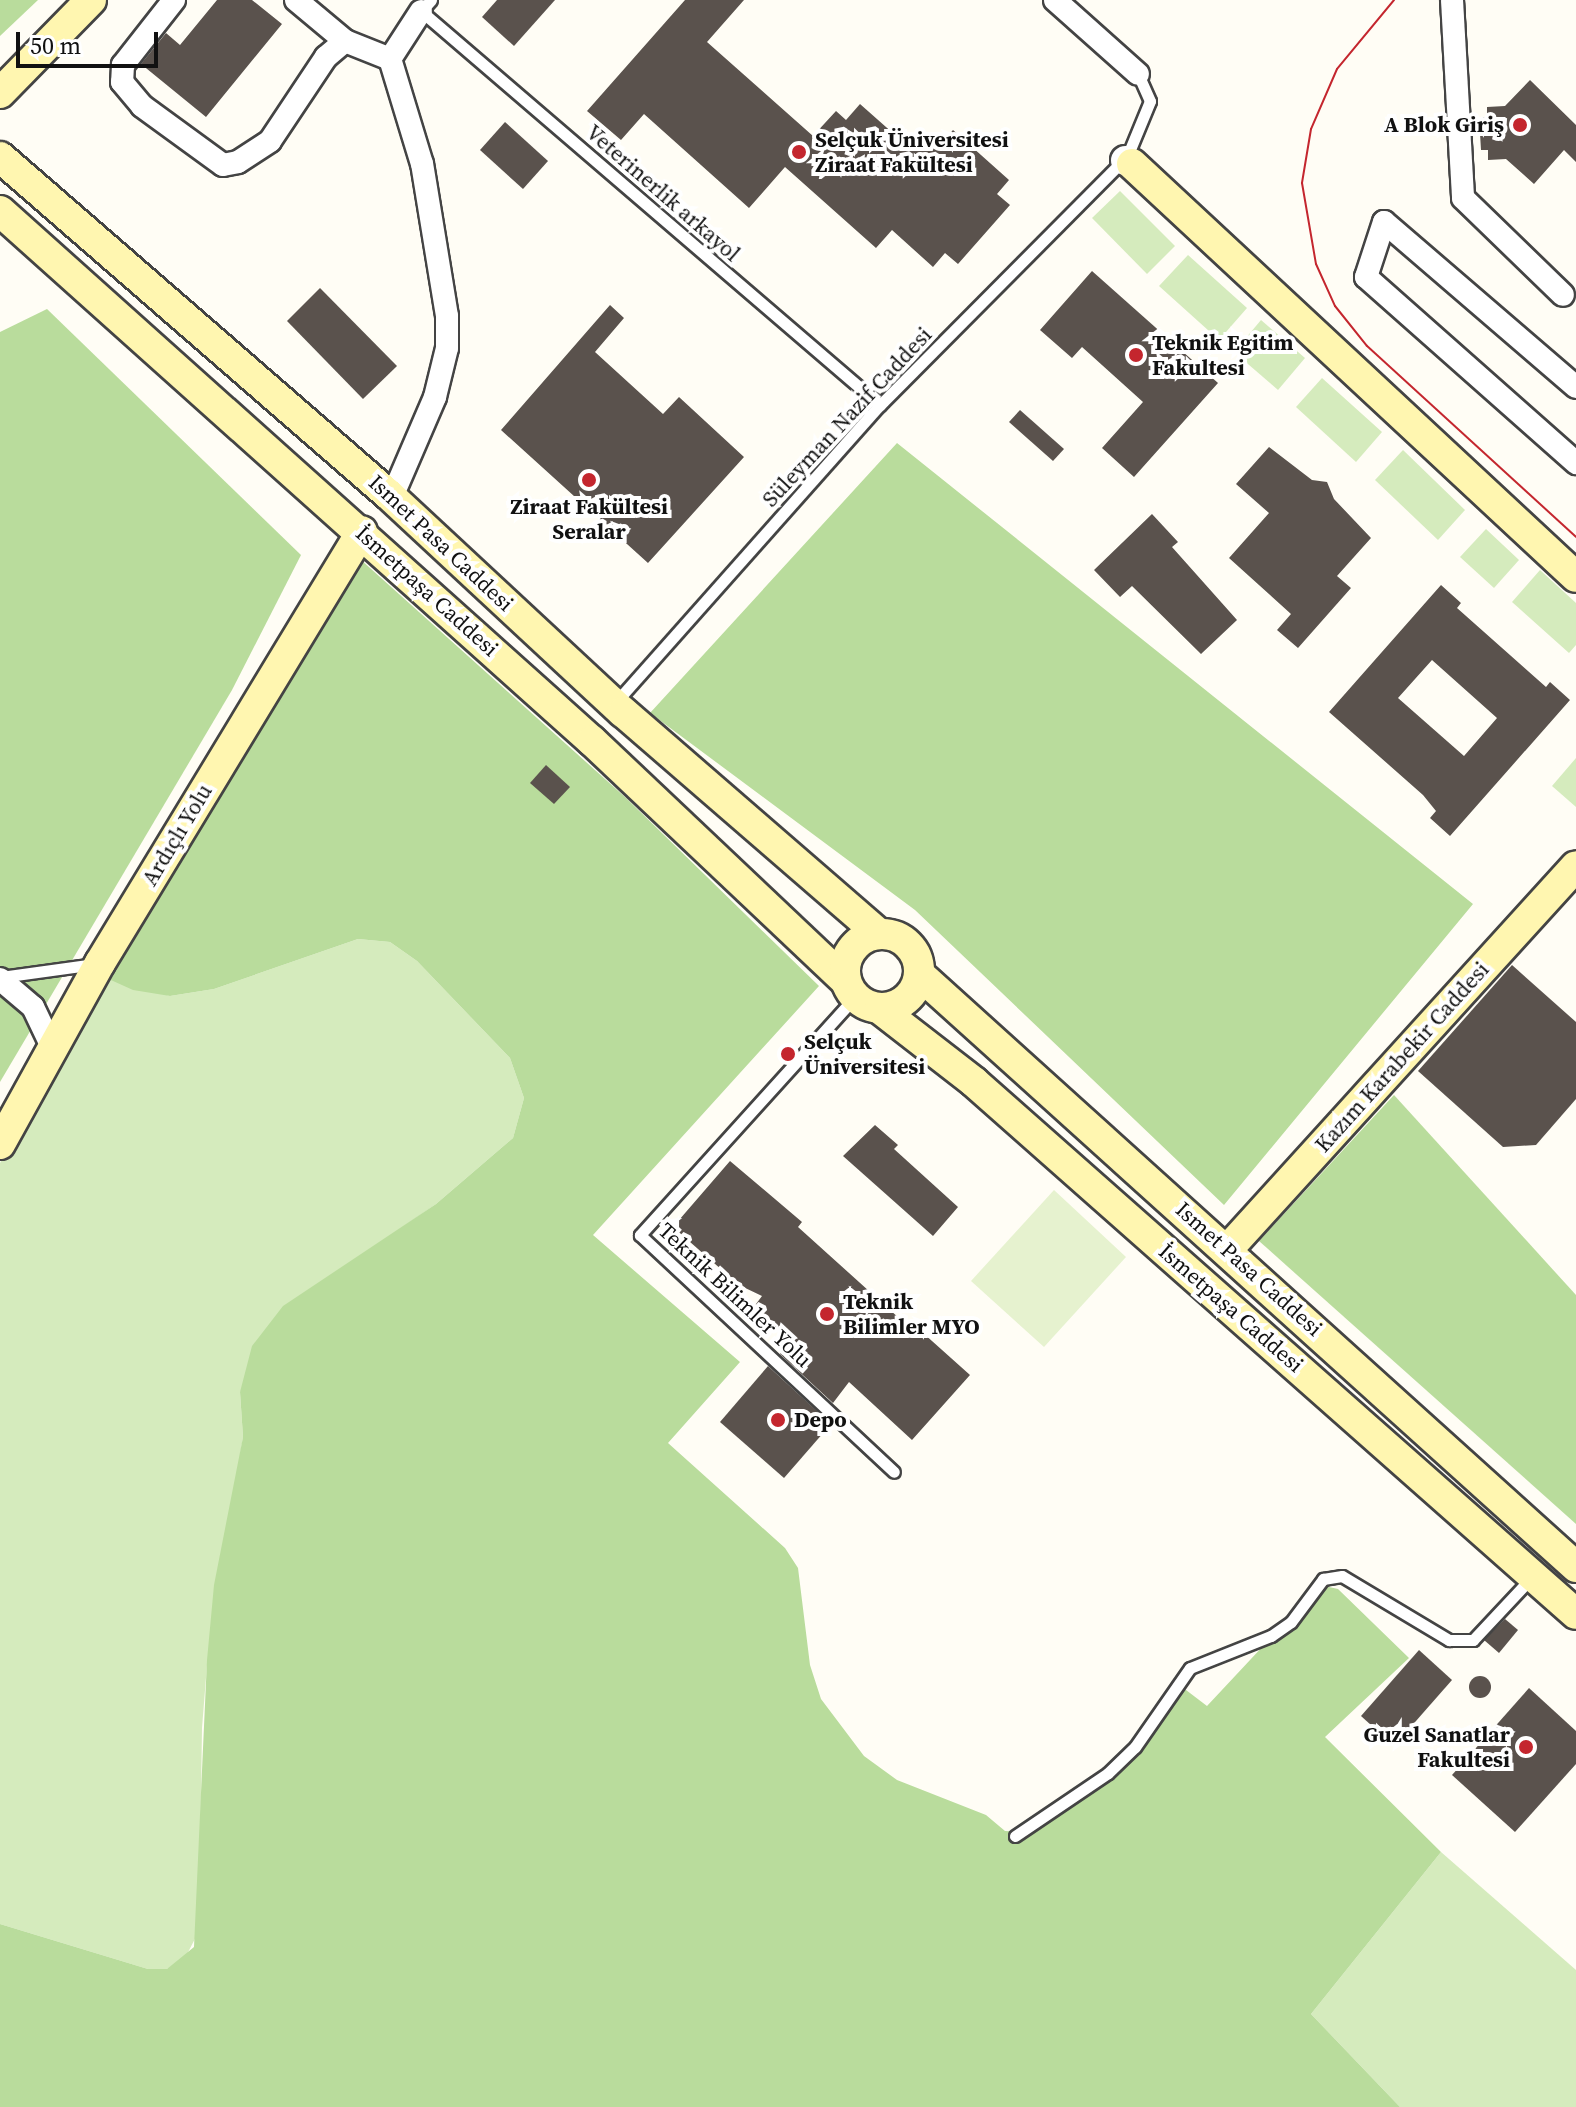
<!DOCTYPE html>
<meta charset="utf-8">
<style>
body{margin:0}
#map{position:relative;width:1576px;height:2107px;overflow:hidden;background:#fffdf5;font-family:"Source Serif 4",serif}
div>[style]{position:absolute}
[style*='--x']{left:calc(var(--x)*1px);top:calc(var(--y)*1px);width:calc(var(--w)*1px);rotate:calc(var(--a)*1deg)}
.green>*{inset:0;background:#d5ebbd}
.forest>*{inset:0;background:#b9dc9c}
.pitch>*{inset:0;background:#e6f2cf}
.building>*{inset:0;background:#5a524d}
.round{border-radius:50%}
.roads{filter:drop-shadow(2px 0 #444) drop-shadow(-2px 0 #444) drop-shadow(0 2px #444) drop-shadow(0 -2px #444)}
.lane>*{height:11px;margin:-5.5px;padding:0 5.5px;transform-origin:5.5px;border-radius:5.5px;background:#fff}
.lane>.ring{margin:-5.5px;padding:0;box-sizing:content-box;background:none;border:11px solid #fff;border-radius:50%}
.street>*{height:22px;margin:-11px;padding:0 11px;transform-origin:11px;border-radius:11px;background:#fff}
.secondary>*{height:30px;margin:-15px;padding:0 15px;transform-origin:15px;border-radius:15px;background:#fff6b0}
.secondary>.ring{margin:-15px;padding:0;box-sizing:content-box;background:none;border:30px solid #fff6b0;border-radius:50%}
.tram>*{height:2px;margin:-1px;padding:0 1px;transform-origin:1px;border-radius:1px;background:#c4262e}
.dots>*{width:22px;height:22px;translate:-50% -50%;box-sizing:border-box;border:4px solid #fff;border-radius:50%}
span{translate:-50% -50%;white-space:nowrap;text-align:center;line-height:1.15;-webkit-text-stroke:8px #fff;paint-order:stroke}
.poi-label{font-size:22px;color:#111;font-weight:700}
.right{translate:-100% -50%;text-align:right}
.left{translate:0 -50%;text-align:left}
.street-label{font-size:22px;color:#111}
.scale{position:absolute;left:16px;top:32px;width:142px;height:36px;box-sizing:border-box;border:4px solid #111;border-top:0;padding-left:10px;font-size:24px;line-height:28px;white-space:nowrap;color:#111;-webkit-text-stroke:6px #fff;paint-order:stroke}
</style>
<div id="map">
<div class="green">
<i style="clip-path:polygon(1120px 191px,1175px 246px,1147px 274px,1092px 218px)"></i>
<i style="clip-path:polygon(1188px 255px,1247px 308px,1219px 340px,1159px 286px)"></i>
<i style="clip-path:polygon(1261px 320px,1305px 358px,1278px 390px,1234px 352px)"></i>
<i style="clip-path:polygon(1322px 378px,1382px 432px,1356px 462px,1296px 407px)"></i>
<i style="clip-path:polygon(1403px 450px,1465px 510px,1438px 540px,1375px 480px)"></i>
<i style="clip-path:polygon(1486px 529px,1519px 560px,1494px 588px,1460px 557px)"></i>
<i style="clip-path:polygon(1540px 570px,1576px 603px,1576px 645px,1569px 653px,1512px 602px)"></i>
<i style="clip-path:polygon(1576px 758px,1576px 807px,1552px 786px)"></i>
<i style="clip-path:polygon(358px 939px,390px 942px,417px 961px,510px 1058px,524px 1098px,513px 1138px,436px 1204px,381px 1242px,240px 1392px,243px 1437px,207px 1665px,202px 1728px,199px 1931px,183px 1962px,167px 1969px,148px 1969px,0 1924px,0 1163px,102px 976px,170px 996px,214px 989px)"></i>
<i style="clip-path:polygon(1441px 1852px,1576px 1970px,1576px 2107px,1400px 2107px,1311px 2014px)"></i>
</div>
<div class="forest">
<i style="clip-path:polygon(0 0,38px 0,0 36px)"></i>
<i style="clip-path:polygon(47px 309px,301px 555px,232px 690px,0 1082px,0 332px)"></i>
<i style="clip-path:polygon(897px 443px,1473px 904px,1224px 1205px,915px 910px,650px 713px)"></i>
<i style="clip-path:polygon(360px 559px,625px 797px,819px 986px,593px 1235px,740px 1362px,668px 1443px,785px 1548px,798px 1568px,810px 1665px,821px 1699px,864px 1756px,897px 1780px,986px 1815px,1005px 1831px,1021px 1832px,1105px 1783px,1128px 1759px,1168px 1692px,1186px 1690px,1207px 1706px,1320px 1585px,1338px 1589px,1409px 1658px,1325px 1737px,1441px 1852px,1311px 2014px,1400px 2107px,0 2107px,0 1924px,148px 1969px,167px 1969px,194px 1947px,207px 1660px,214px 1585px,243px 1437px,240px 1392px,252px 1346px,283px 1306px,436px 1204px,513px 1138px,524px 1098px,510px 1058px,417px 961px,390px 942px,358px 939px,214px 989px,170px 996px,133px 990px,102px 976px)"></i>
<i style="clip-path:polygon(1394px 1095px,1576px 1295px,1576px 1524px,1259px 1241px)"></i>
</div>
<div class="pitch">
<i style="clip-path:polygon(1054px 1190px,1126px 1257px,1044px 1347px,971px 1281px)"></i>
</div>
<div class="building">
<i style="clip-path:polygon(217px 0,252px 0,282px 24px,206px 117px,141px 64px,166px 33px,180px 45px)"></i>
<i style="clip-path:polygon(497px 0,555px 0,514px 46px,482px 17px)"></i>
<i style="clip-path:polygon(685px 0,744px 0,707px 42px,813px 136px,836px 111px,846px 120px,860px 104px,912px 150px,928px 132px,940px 144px,953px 130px,1009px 180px,997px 194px,1010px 205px,958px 264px,945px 253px,933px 267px,892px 230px,876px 248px,785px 167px,749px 208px,644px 114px,621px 140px,587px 111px)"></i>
<i style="clip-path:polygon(1530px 80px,1576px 125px,1576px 162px,1564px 150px,1534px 184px,1506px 159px,1488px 160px,1488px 150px,1481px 150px,1479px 117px,1487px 117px,1487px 107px,1505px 106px)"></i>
<i style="clip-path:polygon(505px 122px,548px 161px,523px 189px,480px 150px)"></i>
<i style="clip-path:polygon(1092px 271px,1218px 383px,1134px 477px,1102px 448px,1143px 402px,1082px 347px,1072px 358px,1040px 330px)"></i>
<i style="clip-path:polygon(320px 288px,397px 366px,363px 399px,287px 321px)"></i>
<i style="clip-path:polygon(610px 305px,624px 318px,595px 352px,663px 414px,679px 397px,744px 457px,648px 563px,501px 430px)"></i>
<i style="clip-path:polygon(1020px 410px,1064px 449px,1053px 461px,1009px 422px)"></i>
<i style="clip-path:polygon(1269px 447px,1312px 480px,1327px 482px,1334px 499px,1371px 538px,1337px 576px,1351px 588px,1298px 648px,1277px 630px,1291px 614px,1229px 558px,1269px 513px,1236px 484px)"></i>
<i style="clip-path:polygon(1152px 514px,1178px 542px,1172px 547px,1237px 620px,1201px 654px,1132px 586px,1120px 597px,1094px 570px)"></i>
<i style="clip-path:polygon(evenodd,1441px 585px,1461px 603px,1457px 608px,1546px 687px,1550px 682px,1570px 700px,1450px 836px,1430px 818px,1436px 811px,1423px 795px,1329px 712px,1441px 585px,1432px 660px,1497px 718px,1464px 756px,1398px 698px,1432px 660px)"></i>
<i style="clip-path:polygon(546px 765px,570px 787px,554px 804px,530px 783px)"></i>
<i style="clip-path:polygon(1512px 965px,1576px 1022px,1576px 1099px,1536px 1145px,1503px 1147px,1418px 1071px)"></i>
<i style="clip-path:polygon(875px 1125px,898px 1145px,894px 1149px,958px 1207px,933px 1236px,843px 1156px)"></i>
<i style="clip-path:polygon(730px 1161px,802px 1222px,798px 1227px,910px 1328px,913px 1324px,970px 1375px,912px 1440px,849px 1382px,833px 1403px,780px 1354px,790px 1342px,753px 1308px,762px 1296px,739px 1285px,673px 1227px)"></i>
<i style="clip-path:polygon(768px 1366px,831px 1424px,784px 1478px,720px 1422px)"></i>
<i style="clip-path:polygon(1505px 1619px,1518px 1630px,1499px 1653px,1484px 1640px)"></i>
<i style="clip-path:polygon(1419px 1650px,1452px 1680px,1394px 1746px,1361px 1716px)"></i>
<i class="round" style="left:1469px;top:1676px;width:22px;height:22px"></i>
<i style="clip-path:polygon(1529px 1688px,1576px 1731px,1576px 1764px,1515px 1832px,1452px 1775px)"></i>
</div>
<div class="roads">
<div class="lane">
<i style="--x:431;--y:0;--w:15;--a:132"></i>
<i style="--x:421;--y:11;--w:605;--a:40.64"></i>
<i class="ring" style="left:1116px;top:151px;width:7px;height:7px"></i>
<i style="--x:1129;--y:152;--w:55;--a:-67.6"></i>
<i style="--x:1150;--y:101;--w:30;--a:-114"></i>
<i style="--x:615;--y:703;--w:399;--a:-48.4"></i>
<i style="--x:880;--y:405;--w:338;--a:-45.2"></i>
<i style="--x:1;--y:977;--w:95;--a:-7.9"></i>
<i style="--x:855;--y:997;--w:321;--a:132.1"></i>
<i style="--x:640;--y:1235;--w:347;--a:43"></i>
<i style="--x:1015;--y:1836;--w:112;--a:-34.1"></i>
<i style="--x:1108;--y:1773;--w:37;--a:-44"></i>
<i style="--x:1135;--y:1747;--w:96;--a:-55.2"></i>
<i style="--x:1190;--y:1668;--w:87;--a:-21.6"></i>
<i style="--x:1271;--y:1636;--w:24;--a:-35"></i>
<i style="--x:1291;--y:1622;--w:54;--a:-53.3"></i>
<i style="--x:1323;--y:1579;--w:19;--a:-9"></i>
<i style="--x:1342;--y:1576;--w:125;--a:30.9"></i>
<i style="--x:1449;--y:1640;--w:24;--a:0"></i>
<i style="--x:1473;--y:1640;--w:86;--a:-46.9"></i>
</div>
<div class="street">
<i style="--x:174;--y:0;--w:83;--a:128.1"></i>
<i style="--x:123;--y:65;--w:17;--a:93"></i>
<i style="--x:122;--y:82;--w:31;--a:50"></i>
<i style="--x:142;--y:106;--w:100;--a:36.1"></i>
<i style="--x:223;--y:165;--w:15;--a:-11"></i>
<i style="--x:238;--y:162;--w:38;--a:-33"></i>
<i style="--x:270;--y:141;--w:101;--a:-56.3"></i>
<i style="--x:326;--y:57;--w:25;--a:-40"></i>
<i style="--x:296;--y:0;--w:64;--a:39.9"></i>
<i style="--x:345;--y:41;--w:48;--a:21.8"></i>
<i style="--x:1055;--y:0;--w:111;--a:41.7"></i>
<i style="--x:1452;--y:0;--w:198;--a:86.8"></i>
<i style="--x:1463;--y:198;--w:139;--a:44.1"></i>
<i style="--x:1576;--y:387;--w:253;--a:-139.3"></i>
<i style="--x:1384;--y:222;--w:58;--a:108.1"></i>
<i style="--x:1366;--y:277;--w:281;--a:41.5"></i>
<i style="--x:392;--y:497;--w:109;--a:-66.7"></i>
<i style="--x:435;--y:397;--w:50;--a:-76.2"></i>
<i style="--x:447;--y:348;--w:32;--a:-90"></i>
<i style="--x:447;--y:316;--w:154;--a:-99.3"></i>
<i style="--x:422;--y:164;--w:110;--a:-106.9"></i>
<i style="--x:390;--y:59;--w:57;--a:-57.1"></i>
<i style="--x:0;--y:979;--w:43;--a:40.3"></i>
<i style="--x:33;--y:1007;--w:47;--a:64.5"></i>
</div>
<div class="secondary">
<i style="--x:0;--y:93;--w:130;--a:-45.6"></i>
<i style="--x:0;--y:157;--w:514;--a:40.98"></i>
<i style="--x:388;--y:494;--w:321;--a:42.9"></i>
<i style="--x:623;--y:712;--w:337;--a:40.9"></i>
<i style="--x:1132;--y:164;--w:606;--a:42.93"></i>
<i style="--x:0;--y:211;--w:795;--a:41.84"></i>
<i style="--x:592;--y:741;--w:349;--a:43.4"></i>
<i class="ring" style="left:845px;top:934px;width:44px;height:44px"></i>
<i style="--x:919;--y:974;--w:885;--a:42.07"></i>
<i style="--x:880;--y:1009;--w:119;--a:37.8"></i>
<i style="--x:974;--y:1082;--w:803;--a:41.47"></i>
<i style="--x:0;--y:1144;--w:207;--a:-61.1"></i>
<i style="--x:100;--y:963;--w:505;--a:-58.76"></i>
<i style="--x:1228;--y:1249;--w:517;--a:-47.74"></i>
</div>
</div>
<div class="tram">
<i style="--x:1394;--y:0;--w:89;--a:129.6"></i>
<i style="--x:1337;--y:69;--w:65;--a:113.4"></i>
<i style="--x:1311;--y:129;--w:55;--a:99.5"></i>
<i style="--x:1302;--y:183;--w:82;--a:80.2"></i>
<i style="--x:1316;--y:264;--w:46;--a:65.7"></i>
<i style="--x:1335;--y:306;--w:51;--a:51.3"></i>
<i style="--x:1367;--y:346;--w:283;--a:42.4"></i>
</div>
<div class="dots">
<i style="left:1520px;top:125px;background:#c4262e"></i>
<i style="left:799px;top:152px;background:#c4262e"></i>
<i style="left:1136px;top:355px;background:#c4262e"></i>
<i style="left:589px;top:480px;background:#c4262e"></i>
<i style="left:788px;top:1054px;background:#c4262e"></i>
<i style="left:827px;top:1314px;background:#c4262e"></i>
<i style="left:778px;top:1420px;background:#c4262e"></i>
<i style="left:1526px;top:1747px;background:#c4262e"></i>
</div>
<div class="poi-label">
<span class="right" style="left:1504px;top:125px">A Blok Giriş</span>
<span class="left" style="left:815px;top:152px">Selçuk Üniversitesi<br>Ziraat Fakültesi</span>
<span class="left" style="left:1152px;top:355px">Teknik Egitim<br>Fakultesi</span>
<span style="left:589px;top:519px">Ziraat Fakültesi<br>Seralar</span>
<span class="left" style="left:804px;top:1054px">Selçuk<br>Üniversitesi</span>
<span class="left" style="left:843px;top:1314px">Teknik<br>Bilimler MYO</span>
<span class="left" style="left:794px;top:1420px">Depo</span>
<span class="right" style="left:1510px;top:1747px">Guzel Sanatlar<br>Fakultesi</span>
</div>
<div class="street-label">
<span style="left:663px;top:193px;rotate:41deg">Veterinerlik arkayol</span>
<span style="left:847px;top:417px;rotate:-47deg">Süleyman Nazif Caddesi</span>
<span style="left:441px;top:543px;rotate:43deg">Ismet Pasa Caddesi</span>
<span style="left:427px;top:591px;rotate:42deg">İsmetpaşa Caddesi</span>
<span style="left:177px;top:835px;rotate:-59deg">Ardıçlı Yolu</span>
<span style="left:1402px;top:1057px;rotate:-48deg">Kazım Karabekir Caddesi</span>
<span style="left:1249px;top:1269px;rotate:42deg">Ismet Pasa Caddesi</span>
<span style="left:735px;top:1295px;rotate:43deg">Teknik Bilimler Yolu</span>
<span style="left:1231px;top:1308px;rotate:41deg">İsmetpaşa Caddesi</span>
</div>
<div class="scale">50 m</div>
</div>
